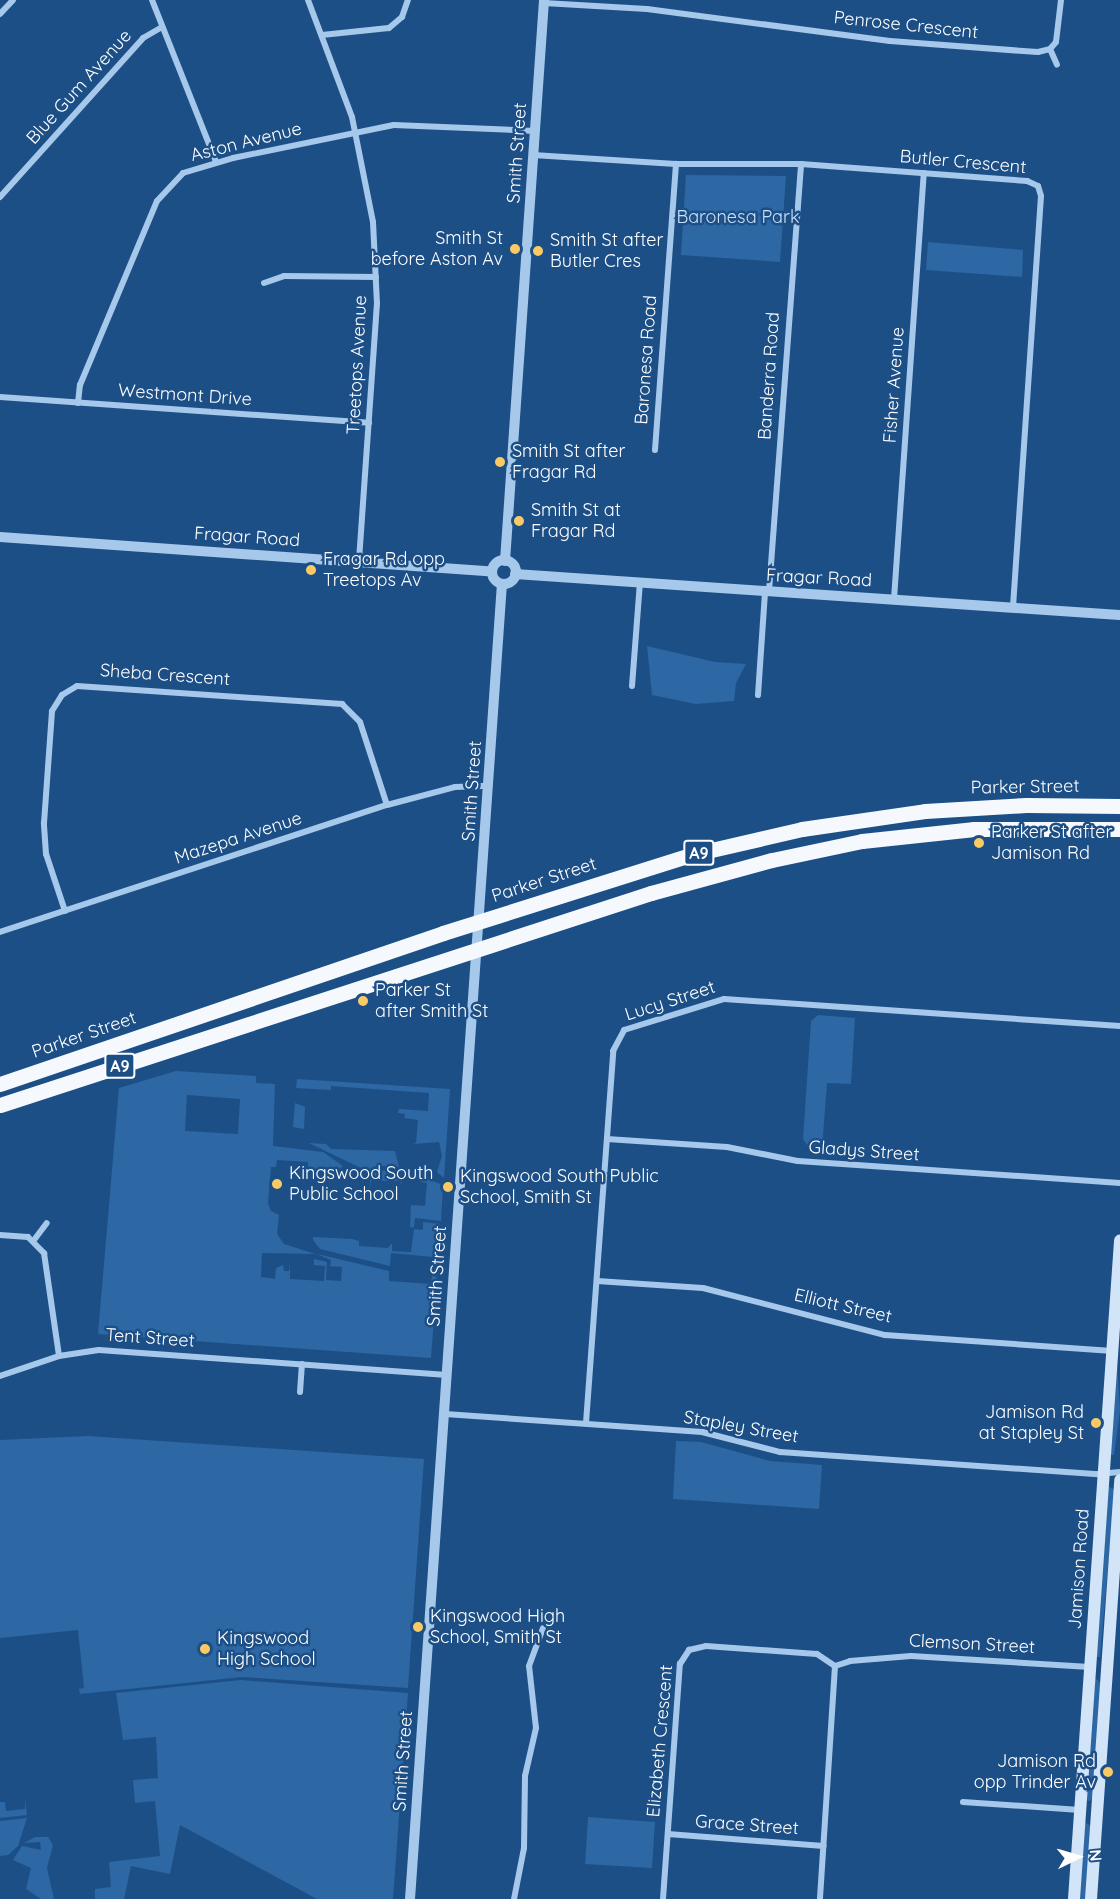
<!DOCTYPE html>
<style>
body{margin:0}
#map{position:relative;width:1120px;height:1899px;overflow:hidden;background:#1d4f87;font-family:Quicksand,sans-serif}
div>[style]{position:absolute}
[style*='--x']{left:calc(var(--x)*1px);top:calc(var(--y)*1px);width:calc(var(--w)*1px);rotate:calc(var(--a)*1deg)}
.green>*{inset:0;background:#2d67a4}
.minor>*{height:6px;margin:-3px;padding:0 3px;transform-origin:3px;border-radius:3px;background:#a6c8eb}
.tertiary>*{height:10px;margin:-5px;padding:0 5px;transform-origin:5px;border-radius:5px;background:#a6c8eb}
.tertiary>.ring{margin:-5px;padding:0;box-sizing:content-box;background:none;border:10px solid #a6c8eb;border-radius:50%}
.secondary>*{height:12px;margin:-6px;padding:0 6px;transform-origin:6px;border-radius:6px;background:#d2e4f8}
.trunk>*{height:15px;margin:-7.5px;padding:0 7.5px;transform-origin:7.5px;border-radius:7.5px;background:#f5f9fe}
.dots>*{width:16px;height:16px;translate:-50% -50%;box-sizing:border-box;border:3px solid #1d4f87;border-radius:50%}
span{translate:-50% -50%;white-space:nowrap;text-align:center;line-height:1.15;-webkit-text-stroke:5px #1d4f87;paint-order:stroke}
.shield-label span{padding:2px 4px;background:#1d4f87;border:2px solid;border-radius:4px;-webkit-text-stroke-width:0}
.shield-label{font-size:16px;color:#fff;font-weight:700}
.street-label{font-size:18px;color:#fff}
.park-label{font-size:18px;color:#cbe1f8}
.poi-label{font-size:18px;color:#fff}
.right{translate:-100% -50%;text-align:right}
.left{translate:0 -50%;text-align:left}
.north{position:absolute;left:1048px;top:1827px;width:60px;height:60px;-webkit-text-stroke:4px #1d4f87;paint-order:stroke;rotate:85deg;font-size:16px;font-weight:700;line-height:24px;text-align:center;color:#fff}
.north::after{content:'';display:block;margin:auto;width:21px;height:27px;background:#fff;clip-path:polygon(50% 0,100% 100%,50% 72%,0 100%)}
</style>
<div id="map">
<div class="green">
<i style="clip-path:polygon(686px 175px,786px 176px,780px 262px,681px 255px)"></i>
<i style="clip-path:polygon(928px 242px,1023px 250px,1022px 277px,926px 270px)"></i>
<i style="clip-path:polygon(647px 646px,715px 662px,746px 664px,736px 683px,734px 701px,696px 704px,652px 695px)"></i>
<i style="clip-path:polygon(818px 1015px,855px 1018px,851px 1084px,827px 1083px,822px 1149px,809px 1148px,803px 1139px,811px 1021px)"></i>
<i style="clip-path:polygon(evenodd,176px 1071px,256px 1076px,256px 1083px,275px 1084px,273px 1146px,323px 1152px,343px 1166px,334px 1173px,308px 1170px,308px 1162px,277px 1160px,276px 1167px,271px 1167px,268px 1203px,271px 1211px,279px 1215px,277px 1234px,284px 1244px,315px 1254px,262px 1253px,261px 1277px,275px 1279px,276px 1268px,283px 1265px,284px 1271px,289px 1271px,290px 1264px,290px 1279px,324px 1281px,325px 1266px,314px 1265px,314px 1259px,327px 1262px,326px 1280px,341px 1281px,342px 1267px,330px 1266px,331px 1260px,317px 1254px,389px 1271px,389px 1281px,431px 1284px,432px 1276px,437px 1277px,431px 1358px,98px 1334px,119px 1088px,176px 1071px,187px 1095px,240px 1099px,238px 1134px,185px 1131px,187px 1095px)"></i>
<i style="clip-path:polygon(297px 1079px,450px 1089px,444px 1178px,437px 1172px,442px 1156px,439px 1142px,413px 1144px,416px 1143px,418px 1120px,404px 1118px,405px 1114px,398px 1113px,399px 1109px,428px 1111px,429px 1093px,331px 1086px,331px 1090px,296px 1088px)"></i>
<i style="clip-path:polygon(295px 1103px,305px 1107px,304px 1129px,293px 1127px)"></i>
<i style="clip-path:polygon(309px 1143px,326px 1144px,331px 1149px,395px 1151px,399px 1167px,382px 1166px,367px 1171px)"></i>
<i style="clip-path:polygon(385px 1170px,398px 1175px,400px 1171px,402px 1186px,400px 1181px,371px 1181px,369px 1196px,371px 1174px)"></i>
<i style="clip-path:polygon(422px 1177px,443px 1185px,441px 1221px,415px 1218px,414px 1228px,410px 1227px,411px 1205px,425px 1206px,427px 1183px,421px 1182px)"></i>
<i style="clip-path:polygon(423px 1222px,440px 1224px,437px 1270px,433px 1269px,433px 1257px,391px 1253px,390px 1266px,320px 1249px,313px 1240px,313px 1237px,352px 1239px,359px 1241px,359px 1246px,388px 1248px,392px 1243px,392px 1251px,411px 1252px,414px 1229px,423px 1230px)"></i>
<i style="clip-path:polygon(1117px 1362px,1120px 1410px,1114px 1455px,1111px 1455px)"></i>
<i style="clip-path:polygon(88px 1436px,424px 1459px,408px 1688px,242px 1677px,80px 1694px,79px 1689px,84px 1688px,78px 1630px,0 1638px,0 1440px)"></i>
<i style="clip-path:polygon(676px 1441px,701px 1442px,770px 1461px,822px 1465px,819px 1509px,673px 1499px)"></i>
<i style="clip-path:polygon(1108px 1486px,1115px 1490px,1100px 1657px,1096px 1657px)"></i>
<i style="clip-path:polygon(1095px 1678px,1101px 1683px,1093px 1797px,1090px 1801px,1085px 1800px)"></i>
<i style="clip-path:polygon(241px 1680px,408px 1693px,393px 1899px,317px 1899px,180px 1825px,170px 1874px,131px 1866px,124px 1899px,95px 1899px,95px 1889px,111px 1887px,109px 1862px,160px 1856px,155px 1801px,135px 1803px,133px 1780px,158px 1778px,156px 1737px,123px 1740px,116px 1693px)"></i>
<i style="clip-path:polygon(25px 1799px,27px 1815px,0 1818px,0 1802px,5px 1802px,6px 1811px,25px 1809px)"></i>
<i style="clip-path:polygon(588px 1817px,655px 1822px,652px 1868px,585px 1864px)"></i>
<i style="clip-path:polygon(27px 1818px,18px 1846px,8px 1855px,0 1856px,0 1821px)"></i>
<i style="clip-path:polygon(1085px 1822px,1091px 1826px,1086px 1899px,1077px 1899px)"></i>
<i style="clip-path:polygon(35px 1837px,48px 1837px,53px 1845px,47px 1868px,54px 1899px,41px 1899px,26px 1889px,31px 1868px,13px 1860px,22px 1846px,41px 1850px,40px 1842px,24px 1843px)"></i>
</div>
<div class="minor">
<i style="--x:152;--y:0;--w:174;--a:68.4"></i>
<i style="--x:308;--y:0;--w:125;--a:69.4"></i>
<i style="--x:352;--y:117;--w:107;--a:78.7"></i>
<i style="--x:373;--y:222;--w:81;--a:87.2"></i>
<i style="--x:377;--y:303;--w:260;--a:94"></i>
<i style="--x:544;--y:3;--w:103;--a:3.3"></i>
<i style="--x:647;--y:9;--w:245;--a:7.5"></i>
<i style="--x:890;--y:41;--w:148;--a:4.3"></i>
<i style="--x:1038;--y:52;--w:12;--a:-14"></i>
<i style="--x:1050;--y:49;--w:9;--a:-49"></i>
<i style="--x:1056;--y:42;--w:42;--a:-83.2"></i>
<i style="--x:0;--y:14;--w:19;--a:-47"></i>
<i style="--x:322;--y:35;--w:67;--a:-6"></i>
<i style="--x:389;--y:28;--w:17;--a:-40"></i>
<i style="--x:402;--y:17;--w:18;--a:-71"></i>
<i style="--x:1050;--y:49;--w:17;--a:66"></i>
<i style="--x:533;--y:155;--w:143;--a:3.6"></i>
<i style="--x:676;--y:164;--w:125;--a:0"></i>
<i style="--x:801;--y:164;--w:227;--a:4.3"></i>
<i style="--x:1027;--y:181;--w:12;--a:24"></i>
<i style="--x:1038;--y:186;--w:10;--a:73"></i>
<i style="--x:1041;--y:196;--w:412;--a:93.9"></i>
<i style="--x:0;--y:197;--w:214;--a:-48"></i>
<i style="--x:143;--y:38;--w:20;--a:-30"></i>
<i style="--x:264;--y:283;--w:21;--a:-19"></i>
<i style="--x:284;--y:276;--w:92;--a:0.6"></i>
<i style="--x:0;--y:397;--w:370;--a:4"></i>
<i style="--x:78;--y:403;--w:18;--a:-84"></i>
<i style="--x:80;--y:385;--w:199;--a:-67.3"></i>
<i style="--x:157;--y:201;--w:38;--a:-47"></i>
<i style="--x:183;--y:173;--w:52;--a:-16.7"></i>
<i style="--x:233;--y:158;--w:164;--a:-11.6"></i>
<i style="--x:394;--y:125;--w:141;--a:2.4"></i>
<i style="--x:655;--y:450;--w:287;--a:-85.8"></i>
<i style="--x:769;--y:591;--w:428;--a:-85.7"></i>
<i style="--x:894;--y:599;--w:427;--a:-86"></i>
<i style="--x:632;--y:686;--w:104;--a:-85.6"></i>
<i style="--x:758;--y:695;--w:104;--a:-86.1"></i>
<i style="--x:65;--y:911;--w:60;--a:-108.4"></i>
<i style="--x:46;--y:854;--w:31;--a:-94"></i>
<i style="--x:44;--y:823;--w:112;--a:-85.9"></i>
<i style="--x:52;--y:711;--w:19;--a:-58"></i>
<i style="--x:62;--y:695;--w:17;--a:-31"></i>
<i style="--x:77;--y:686;--w:266;--a:3.9"></i>
<i style="--x:342;--y:704;--w:25;--a:45"></i>
<i style="--x:360;--y:722;--w:87;--a:72"></i>
<i style="--x:0;--y:932;--w:407;--a:-18.2"></i>
<i style="--x:387;--y:805;--w:70;--a:-14.8"></i>
<i style="--x:455;--y:787;--w:33;--a:-2"></i>
<i style="--x:607;--y:1139;--w:120;--a:3.8"></i>
<i style="--x:727;--y:1147;--w:72;--a:11.2"></i>
<i style="--x:798;--y:1161;--w:323;--a:3.9"></i>
<i style="--x:0;--y:1235;--w:28;--a:4"></i>
<i style="--x:28;--y:1237;--w:23;--a:45"></i>
<i style="--x:44;--y:1253;--w:104;--a:81.7"></i>
<i style="--x:34;--y:1240;--w:21;--a:-53"></i>
<i style="--x:597;--y:1281;--w:106;--a:3.8"></i>
<i style="--x:703;--y:1288;--w:188;--a:14.5"></i>
<i style="--x:885;--y:1335;--w:228;--a:4"></i>
<i style="--x:0;--y:1376;--w:62;--a:-18.7"></i>
<i style="--x:59;--y:1356;--w:40;--a:-8.5"></i>
<i style="--x:99;--y:1350;--w:349;--a:4.1"></i>
<i style="--x:300;--y:1392;--w:28;--a:-86"></i>
<i style="--x:445;--y:1414;--w:258;--a:4"></i>
<i style="--x:702;--y:1432;--w:81;--a:14.4"></i>
<i style="--x:780;--y:1452;--w:319;--a:4"></i>
<i style="--x:1098;--y:1474;--w:22;--a:-5"></i>
<i style="--x:586;--y:1423;--w:373;--a:-85.8"></i>
<i style="--x:613;--y:1051;--w:24;--a:-62"></i>
<i style="--x:624;--y:1030;--w:105;--a:-17.2"></i>
<i style="--x:724;--y:999;--w:397;--a:3.9"></i>
<i style="--x:835;--y:1666;--w:16;--a:-18"></i>
<i style="--x:850;--y:1661;--w:61;--a:-4.7"></i>
<i style="--x:911;--y:1656;--w:179;--a:3.5"></i>
<i style="--x:963;--y:1802;--w:117;--a:3.9"></i>
<i style="--x:668;--y:1834;--w:156;--a:4.4"></i>
<i style="--x:514;--y:1899;--w:52;--a:-78.9"></i>
<i style="--x:524;--y:1848;--w:72;--a:-89.2"></i>
<i style="--x:525;--y:1776;--w:49;--a:-77.1"></i>
<i style="--x:536;--y:1728;--w:62;--a:-96.4"></i>
<i style="--x:529;--y:1666;--w:40;--a:-69.8"></i>
<i style="--x:663;--y:1899;--w:236;--a:-85.9"></i>
<i style="--x:680;--y:1664;--w:17;--a:-57"></i>
<i style="--x:689;--y:1650;--w:17;--a:-13"></i>
<i style="--x:706;--y:1646;--w:111;--a:4.1"></i>
<i style="--x:817;--y:1654;--w:22;--a:34"></i>
<i style="--x:835;--y:1666;--w:233;--a:93.7"></i>
</div>
<div class="tertiary">
<i style="--x:0;--y:537;--w:493;--a:4"></i>
<i class="ring" style="left:492px;top:560px;width:14px;height:14px"></i>
<i style="--x:505;--y:561;--w:562;--a:-86.02"></i>
<i style="--x:515;--y:574;--w:606;--a:3.88"></i>
<i style="--x:410;--y:1899;--w:1318;--a:-86"></i>
</div>
<div class="secondary">
<i style="--x:1074;--y:1899;--w:660;--a:-86"></i>
<i style="--x:1091;--y:1899;--w:420;--a:-86"></i>
</div>
<div class="trunk">
<i style="--x:0;--y:1084;--w:468;--a:-18.8"></i>
<i style="--x:443;--y:933;--w:263;--a:-17.5"></i>
<i style="--x:694;--y:854;--w:111;--a:-13"></i>
<i style="--x:802;--y:829;--w:124;--a:-8.3"></i>
<i style="--x:925;--y:811;--w:101;--a:-3.4"></i>
<i style="--x:1026;--y:805;--w:94;--a:0.6"></i>
<i style="--x:0;--y:1105;--w:685;--a:-18.04"></i>
<i style="--x:651;--y:893;--w:125;--a:-15.3"></i>
<i style="--x:772;--y:860;--w:92;--a:-11.9"></i>
<i style="--x:862;--y:841;--w:113;--a:-6.1"></i>
<i style="--x:974;--y:829;--w:146;--a:0"></i>
</div>
<div class="dots">
<i style="left:515px;top:249px;background:#fbca65"></i>
<i style="left:538px;top:251px;background:#fbca65"></i>
<i style="left:500px;top:462px;background:#fbca65"></i>
<i style="left:519px;top:521px;background:#fbca65"></i>
<i style="left:311px;top:570px;background:#fbca65"></i>
<i style="left:979px;top:843px;background:#fbca65"></i>
<i style="left:363px;top:1001px;background:#fbca65"></i>
<i style="left:277px;top:1184px;background:#fbca65"></i>
<i style="left:448px;top:1187px;background:#fbca65"></i>
<i style="left:1096px;top:1423px;background:#fbca65"></i>
<i style="left:418px;top:1627px;background:#fbca65"></i>
<i style="left:205px;top:1649px;background:#fbca65"></i>
<i style="left:1108px;top:1772px;background:#fbca65"></i>
</div>
<div class="shield-label">
<span style="left:699px;top:853px">A9</span>
<span style="left:120px;top:1066px">A9</span>
</div>
<div class="street-label">
<span style="left:906px;top:25px;rotate:6deg">Penrose Crescent</span>
<span style="left:79px;top:87px;rotate:-48deg">Blue Gum Avenue</span>
<span style="left:246px;top:142px;rotate:-14deg">Aston Avenue</span>
<span style="left:517px;top:153px;rotate:-86deg">Smith Street</span>
<span style="left:963px;top:162px;rotate:5deg">Butler Crescent</span>
<span style="left:646px;top:360px;rotate:-86deg">Baronesa Road</span>
<span style="left:357px;top:365px;rotate:-87deg">Treetops Avenue</span>
<span style="left:769px;top:376px;rotate:-86deg">Banderra Road</span>
<span style="left:894px;top:385px;rotate:-86deg">Fisher Avenue</span>
<span style="left:185px;top:395px;rotate:4deg">Westmont Drive</span>
<span style="left:247px;top:537px;rotate:4deg">Fragar Road</span>
<span style="left:819px;top:578px;rotate:3deg">Fragar Road</span>
<span style="left:165px;top:675px;rotate:4deg">Sheba Crescent</span>
<span style="left:1025px;top:787px;rotate:-1deg">Parker Street</span>
<span style="left:472px;top:791px;rotate:-86deg">Smith Street</span>
<span style="left:238px;top:838px;rotate:-18deg">Mazepa Avenue</span>
<span style="left:544px;top:880px;rotate:-18deg">Parker Street</span>
<span style="left:670px;top:1001px;rotate:-18deg">Lucy Street</span>
<span style="left:84px;top:1035px;rotate:-19deg">Parker Street</span>
<span style="left:864px;top:1151px;rotate:4deg">Gladys Street</span>
<span style="left:437px;top:1276px;rotate:-86deg">Smith Street</span>
<span style="left:843px;top:1306px;rotate:13deg">Elliott Street</span>
<span style="left:150px;top:1338px;rotate:4deg">Tent Street</span>
<span style="left:741px;top:1427px;rotate:10deg">Stapley Street</span>
<span style="left:1079px;top:1569px;rotate:-86deg">Jamison Road</span>
<span style="left:972px;top:1644px;rotate:3deg">Clemson Street</span>
<span style="left:660px;top:1741px;rotate:-85deg">Elizabeth Crescent</span>
<span style="left:403px;top:1761px;rotate:-86deg">Smith Street</span>
<span style="left:747px;top:1825px;rotate:4deg">Grace Street</span>
</div>
<div class="park-label">
<span style="left:738px;top:217px">Baronesa Park</span>
</div>
<div class="poi-label">
<span class="right" style="left:503px;top:249px">Smith St<br>before Aston Av</span>
<span class="left" style="left:550px;top:251px">Smith St after<br>Butler Cres</span>
<span class="left" style="left:512px;top:462px">Smith St after<br>Fragar Rd</span>
<span class="left" style="left:531px;top:521px">Smith St at<br>Fragar Rd</span>
<span class="left" style="left:323px;top:570px">Fragar Rd opp<br>Treetops Av</span>
<span class="left" style="left:991px;top:843px">Parker St after<br>Jamison Rd</span>
<span class="left" style="left:375px;top:1001px">Parker St<br>after Smith St</span>
<span class="left" style="left:289px;top:1184px">Kingswood South<br>Public School</span>
<span class="left" style="left:460px;top:1187px">Kingswood South Public<br>School, Smith St</span>
<span class="right" style="left:1084px;top:1423px">Jamison Rd<br>at Stapley St</span>
<span class="left" style="left:430px;top:1627px">Kingswood High<br>School, Smith St</span>
<span class="left" style="left:217px;top:1649px">Kingswood<br>High School</span>
<span class="right" style="left:1096px;top:1772px">Jamison Rd<br>opp Trinder Av</span>
</div>
<div class="north">N</div>
</div>
